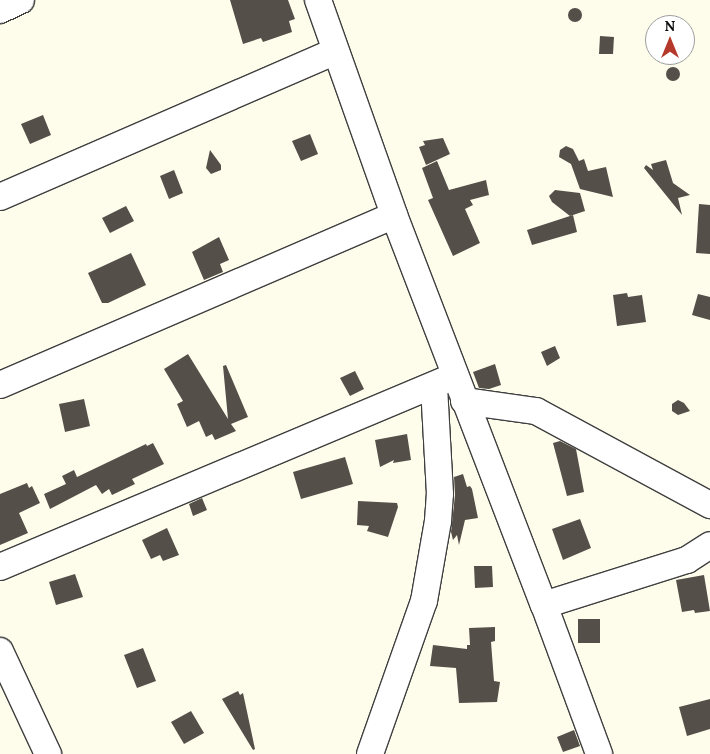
<!DOCTYPE html>
<style>
body{margin:0}
#map{position:relative;width:710px;height:754px;overflow:hidden;background:#fefdec;font-family:Lora,serif}
div>[style]{position:absolute}
[style*='--x']{left:calc(var(--x)*1px);top:calc(var(--y)*1px);width:calc(var(--w)*1px);rotate:calc(var(--a)*1deg)}
.building>*{inset:0;background:#544f49}
.round{border-radius:50%}
.roads{filter:drop-shadow(1px 0 #3f3f3f) drop-shadow(-1px 0 #3f3f3f) drop-shadow(0 1px #3f3f3f) drop-shadow(0 -1px #3f3f3f)}
.minor>*{height:26px;margin:-13px;padding:0 13px;transform-origin:13px;border-radius:13px;background:#fff}
span{translate:-50% -50%;white-space:nowrap;text-align:center;line-height:1.15;-webkit-text-stroke:5px #fff;paint-order:stroke}
.north{position:absolute;left:645px;top:15px;width:50px;height:50px;box-sizing:border-box;background:#fff;border:1px solid #9e9e9e;border-radius:50%;rotate:0deg;font-size:14px;font-weight:700;line-height:20px;text-align:center;color:#0c0c0c}
.north::after{content:'';display:block;margin:auto;width:18px;height:22px;background:#b5392b;clip-path:polygon(50% 0,100% 100%,50% 72%,0 100%)}
</style>
<div id="map">
<div class="building">
<i style="clip-path:polygon(230px 0,288px 0,295px 19px,289px 21px,292px 32px,263px 42px,261px 38px,243px 44px)"></i>
<i class="round" style="left:568px;top:8px;width:14px;height:14px"></i>
<i style="clip-path:polygon(600px 36px,614px 37px,613px 54px,599px 54px)"></i>
<i class="round" style="left:666px;top:67px;width:14px;height:14px"></i>
<i style="clip-path:polygon(43px 115px,51px 135px,30px 144px,21px 124px)"></i>
<i style="clip-path:polygon(310px 134px,318px 154px,301px 161px,292px 141px)"></i>
<i style="clip-path:polygon(443px 138px,450px 154px,426px 165px,419px 147px,425px 145px,423px 141px)"></i>
<i style="clip-path:polygon(566px 146px,573px 149px,579px 161px,584px 159px,588px 171px,606px 167px,613px 197px,580px 189px,571px 164px,559px 157px,560px 150px)"></i>
<i style="clip-path:polygon(210px 150px,221px 165px,221px 170px,211px 174px,206px 168px)"></i>
<i style="clip-path:polygon(666px 160px,673px 183px,690px 195px,678px 198px,682px 215px,644px 168px,646px 165px,653px 170px,651px 164px)"></i>
<i style="clip-path:polygon(437px 161px,449px 190px,486px 180px,489px 195px,470px 200px,473px 205px,465px 209px,480px 243px,453px 256px,428px 200px,433px 198px,422px 168px)"></i>
<i style="clip-path:polygon(174px 170px,183px 193px,169px 199px,160px 176px)"></i>
<i style="clip-path:polygon(555px 190px,580px 193px,585px 211px,570px 216px,552px 202px,549px 196px)"></i>
<i style="clip-path:polygon(699px 204px,710px 205px,710px 254px,696px 253px)"></i>
<i style="clip-path:polygon(126px 206px,134px 221px,110px 233px,102px 218px)"></i>
<i style="clip-path:polygon(573px 215px,577px 232px,532px 245px,527px 230px)"></i>
<i style="clip-path:polygon(219px 237px,229px 260px,220px 264px,223px 272px,204px 280px,192px 252px)"></i>
<i style="clip-path:polygon(131px 253px,146px 285px,108px 303px,102px 303px,88px 273px)"></i>
<i style="clip-path:polygon(627px 293px,628px 297px,642px 295px,646px 322px,617px 326px,613px 295px)"></i>
<i style="clip-path:polygon(698px 294px,710px 297px,710px 320px,692px 315px)"></i>
<i style="clip-path:polygon(555px 346px,560px 358px,547px 366px,541px 352px)"></i>
<i style="clip-path:polygon(188px 354px,228px 419px,223px 366px,226px 365px,248px 417px,231px 424px,236px 431px,215px 440px,212px 434px,206px 437px,199px 421px,187px 427px,177px 404px,183px 401px,164px 369px)"></i>
<i style="clip-path:polygon(495px 364px,501px 385px,489px 389px,479px 388px,473px 372px)"></i>
<i style="clip-path:polygon(355px 371px,364px 389px,350px 396px,340px 378px)"></i>
<i style="clip-path:polygon(84px 399px,90px 426px,65px 432px,59px 404px)"></i>
<i style="clip-path:polygon(678px 400px,684px 403px,690px 411px,678px 415px,672px 411px,672px 404px)"></i>
<i style="clip-path:polygon(407px 434px,411px 460px,393px 463px,394px 460px,380px 467px,375px 440px)"></i>
<i style="clip-path:polygon(560px 441px,576px 449px,584px 492px,567px 496px,553px 443px)"></i>
<i style="clip-path:polygon(153px 443px,164px 464px,132px 479px,135px 484px,112px 495px,109px 489px,102px 494px,96px 485px,50px 509px,44px 494px,66px 484px,62px 476px,74px 470px,77px 477px,146px 444px,147px 446px)"></i>
<i style="clip-path:polygon(345px 457px,353px 484px,301px 499px,293px 472px)"></i>
<i style="clip-path:polygon(463px 474px,467px 487px,470px 486px,472px 489px,478px 518px,465px 520px,459px 545px,457px 535px,453px 540px,451px 532px,455px 495px,454px 477px)"></i>
<i style="clip-path:polygon(27px 483px,29px 488px,32px 486px,40px 503px,19px 513px,28px 533px,0 545px,0 494px)"></i>
<i style="clip-path:polygon(202px 498px,207px 510px,193px 516px,189px 504px)"></i>
<i style="clip-path:polygon(358px 501px,397px 503px,398px 507px,388px 537px,367px 531px,369px 526px,357px 525px)"></i>
<i style="clip-path:polygon(580px 519px,591px 548px,563px 560px,552px 529px)"></i>
<i style="clip-path:polygon(167px 528px,179px 555px,163px 561px,160px 555px,151px 559px,142px 540px)"></i>
<i style="clip-path:polygon(474px 566px,492px 566px,493px 587px,475px 588px)"></i>
<i style="clip-path:polygon(75px 574px,83px 597px,56px 605px,49px 582px)"></i>
<i style="clip-path:polygon(704px 575px,710px 611px,695px 613px,694px 610px,682px 612px,676px 580px)"></i>
<i style="clip-path:polygon(578px 619px,600px 619px,600px 643px,578px 643px)"></i>
<i style="clip-path:polygon(495px 627px,495px 641px,491px 642px,494px 681px,500px 682px,497px 702px,459px 703px,456px 668px,430px 666px,433px 645px,467px 649px,467px 645px,470px 645px,469px 628px)"></i>
<i style="clip-path:polygon(143px 648px,156px 681px,137px 688px,124px 655px)"></i>
<i style="clip-path:polygon(238px 691px,240px 695px,243px 693px,255px 749px,253px 750px,222px 699px)"></i>
<i style="clip-path:polygon(710px 699px,710px 729px,687px 736px,679px 707px)"></i>
<i style="clip-path:polygon(191px 711px,204px 733px,184px 744px,171px 722px)"></i>
<i style="clip-path:polygon(574px 730px,580px 746px,563px 752px,557px 737px)"></i>
</div>
<div class="roads">
<div class="minor">
<i style="--x:318;--y:0;--w:228;--a:70.5"></i>
<i style="--x:394;--y:215;--w:418;--a:69"></i>
<i style="--x:544;--y:605;--w:159;--a:69.7"></i>
<i style="--x:0;--y:10;--w:23;--a:-25"></i>
<i style="--x:0;--y:197;--w:365;--a:-23.5"></i>
<i style="--x:0;--y:385;--w:429;--a:-23.3"></i>
<i style="--x:464;--y:401;--w:73;--a:7.9"></i>
<i style="--x:536;--y:411;--w:198;--a:28.4"></i>
<i style="--x:0;--y:567;--w:493;--a:-22.8"></i>
<i style="--x:544;--y:605;--w:150;--a:-17.5"></i>
<i style="--x:687;--y:560;--w:27;--a:-33"></i>
<i style="--x:0;--y:651;--w:114;--a:65"></i>
<i style="--x:370;--y:754;--w:162;--a:-70.6"></i>
<i style="--x:424;--y:601;--w:81;--a:-80.1"></i>
<i style="--x:438;--y:521;--w:27;--a:-86"></i>
<i style="--x:440;--y:494;--w:109;--a:-93.2"></i>
</div>
</div>
<div class="north">N</div>
</div>
